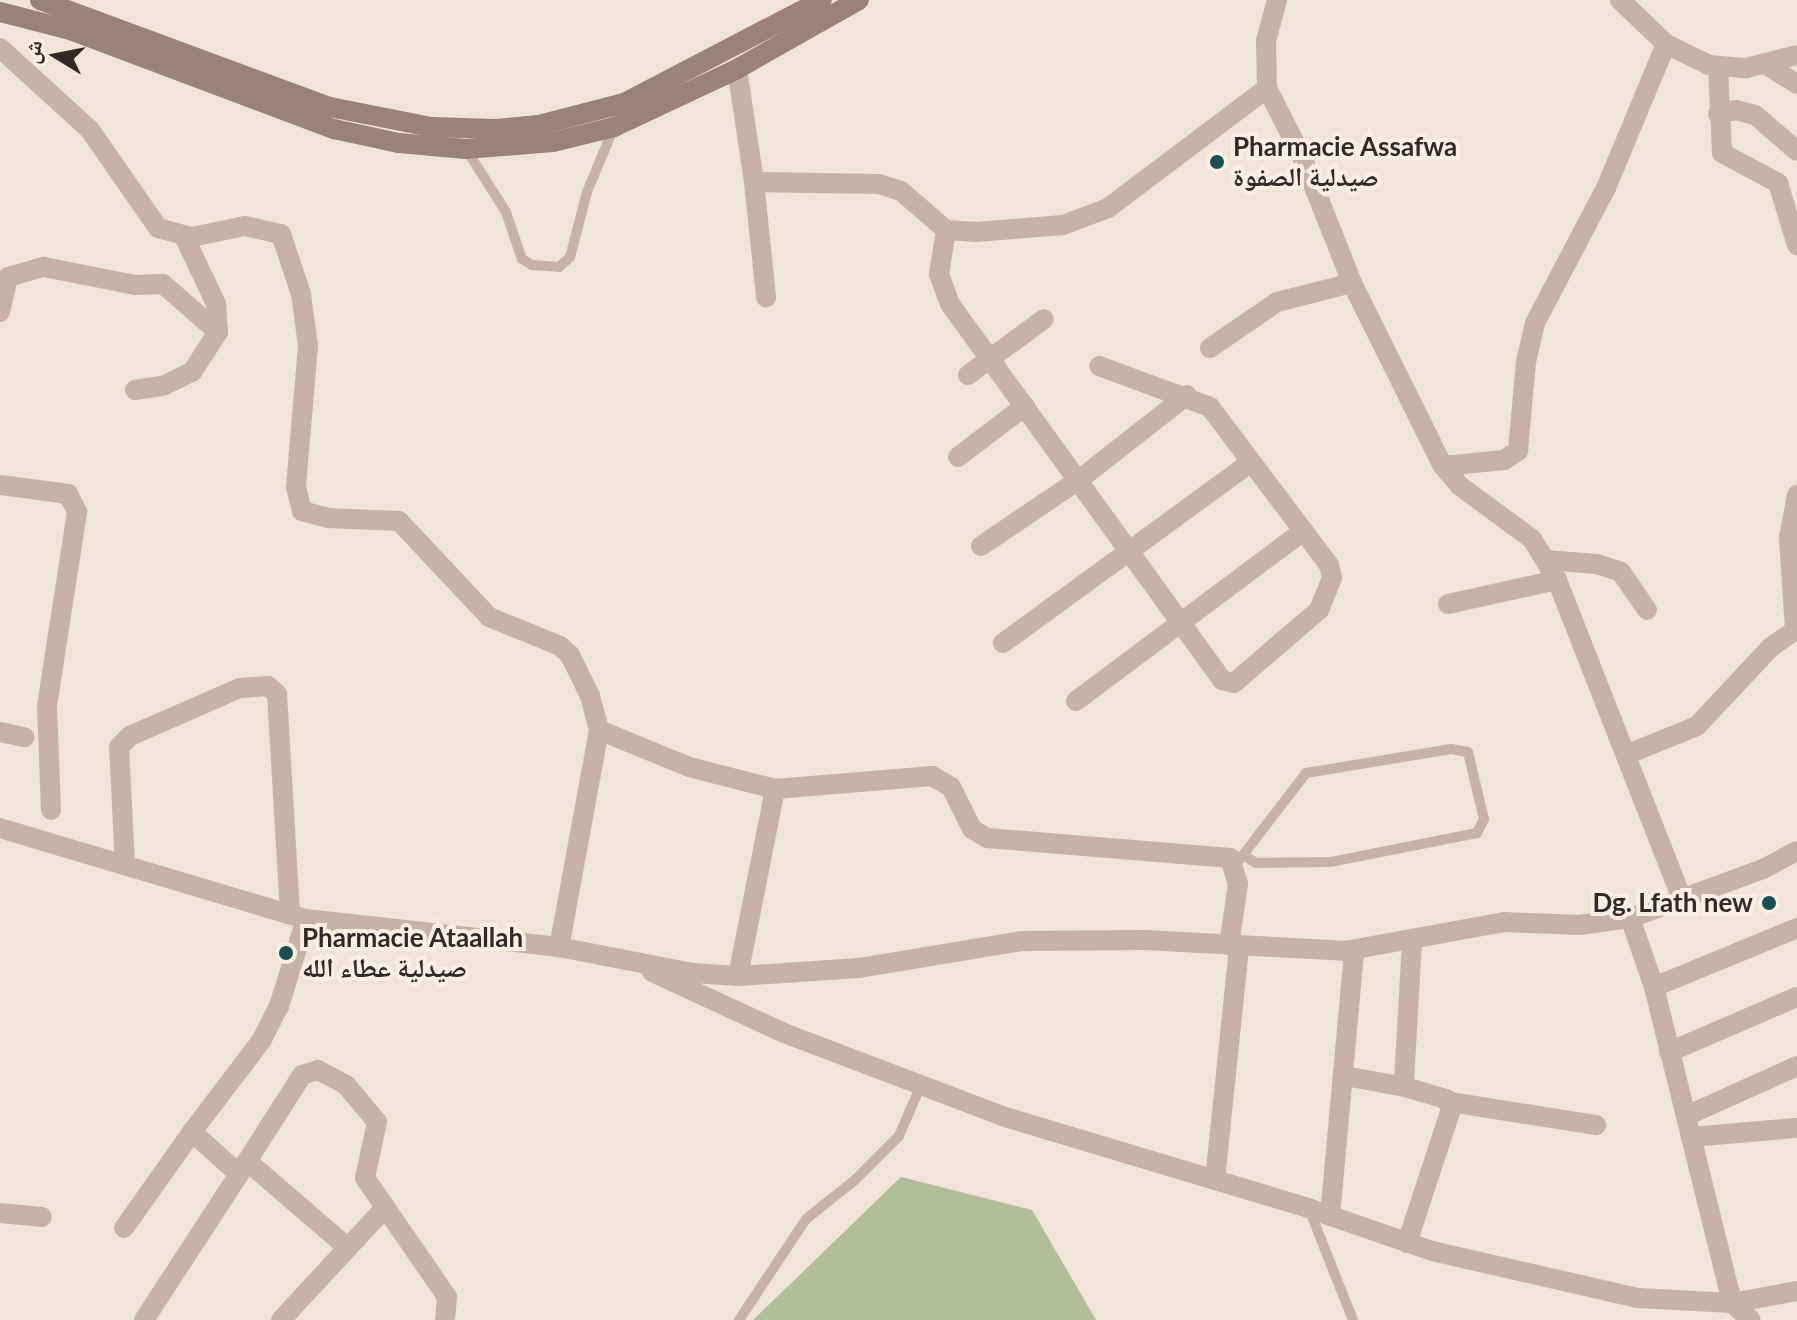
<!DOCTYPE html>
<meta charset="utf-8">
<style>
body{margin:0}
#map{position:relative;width:1797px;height:1320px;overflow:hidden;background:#f0e4d6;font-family:Lato,"Noto Naskh Arabic",sans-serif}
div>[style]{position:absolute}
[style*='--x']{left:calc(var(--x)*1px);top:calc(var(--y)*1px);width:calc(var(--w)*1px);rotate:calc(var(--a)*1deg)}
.green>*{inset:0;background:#b1be97}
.service>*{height:10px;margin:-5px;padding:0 5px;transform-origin:5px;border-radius:5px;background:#c7b3a3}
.minor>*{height:20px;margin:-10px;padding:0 10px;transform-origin:10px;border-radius:10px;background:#c7b3a3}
.secondary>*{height:20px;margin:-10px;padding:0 10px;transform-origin:10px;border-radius:10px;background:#9a8275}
.dots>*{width:22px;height:22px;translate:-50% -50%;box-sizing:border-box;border:4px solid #f8eee2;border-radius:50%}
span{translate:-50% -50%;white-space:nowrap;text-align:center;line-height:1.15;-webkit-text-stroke:8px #f8eee2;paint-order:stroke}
.poi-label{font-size:26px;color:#322925;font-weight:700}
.left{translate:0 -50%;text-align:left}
.right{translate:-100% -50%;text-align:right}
.north{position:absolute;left:16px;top:16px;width:80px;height:80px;-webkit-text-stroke:6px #f8eee2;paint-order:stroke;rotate:280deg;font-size:22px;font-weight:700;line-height:32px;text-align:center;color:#322925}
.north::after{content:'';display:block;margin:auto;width:28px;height:36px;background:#322925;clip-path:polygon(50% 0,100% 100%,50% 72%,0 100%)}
</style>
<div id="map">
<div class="green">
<i style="clip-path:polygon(901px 1177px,1032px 1210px,1096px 1320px,753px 1320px)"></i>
</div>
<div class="service">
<i style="--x:466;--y:149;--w:75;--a:57.6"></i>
<i style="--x:506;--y:212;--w:50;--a:71.2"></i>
<i style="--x:522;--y:259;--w:12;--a:31"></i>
<i style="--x:532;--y:265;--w:27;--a:4"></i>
<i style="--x:559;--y:267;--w:15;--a:-42"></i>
<i style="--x:570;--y:257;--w:67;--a:-75.3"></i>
<i style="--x:587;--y:192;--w:70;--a:-67.4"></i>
<i style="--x:1236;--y:864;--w:115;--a:-52.4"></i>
<i style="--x:1306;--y:773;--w:147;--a:-9.4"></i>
<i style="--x:1451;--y:749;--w:17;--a:10"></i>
<i style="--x:1468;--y:752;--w:69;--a:76.6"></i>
<i style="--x:1484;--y:819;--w:16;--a:117"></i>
<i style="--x:1477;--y:833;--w:150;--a:168.8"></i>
<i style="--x:1330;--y:862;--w:74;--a:179.2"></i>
<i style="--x:1256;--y:863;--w:15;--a:-148"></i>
<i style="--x:1309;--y:1209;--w:119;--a:68.4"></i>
<i style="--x:739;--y:1320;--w:121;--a:-56.4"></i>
<i style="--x:806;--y:1219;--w:63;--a:-38.5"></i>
<i style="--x:855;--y:1180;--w:62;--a:-45"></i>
<i style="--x:899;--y:1136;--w:56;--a:-66.7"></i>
</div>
<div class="minor">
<i style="--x:1277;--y:0;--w:42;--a:105"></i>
<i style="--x:1266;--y:41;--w:47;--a:88.8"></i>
<i style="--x:1267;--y:88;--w:80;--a:63.1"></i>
<i style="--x:1303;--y:159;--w:133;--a:68.4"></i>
<i style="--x:1352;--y:283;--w:204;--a:63.6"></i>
<i style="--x:1443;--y:466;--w:26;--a:50"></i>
<i style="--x:1460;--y:486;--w:89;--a:36.4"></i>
<i style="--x:1532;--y:539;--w:48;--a:58.6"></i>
<i style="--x:1557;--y:580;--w:340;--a:68.6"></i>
<i style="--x:1620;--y:0;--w:64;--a:43.7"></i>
<i style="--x:1666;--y:44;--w:48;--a:26"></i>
<i style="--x:1709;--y:65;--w:37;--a:5"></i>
<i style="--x:1746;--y:68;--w:53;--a:-14.3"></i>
<i style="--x:0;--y:48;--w:122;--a:42.3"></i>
<i style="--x:90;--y:130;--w:119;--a:55.2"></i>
<i style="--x:158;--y:228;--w:35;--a:15"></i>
<i style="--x:192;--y:237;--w:54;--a:-11.7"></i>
<i style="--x:245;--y:226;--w:37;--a:13"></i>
<i style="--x:281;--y:234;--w:63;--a:71.6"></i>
<i style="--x:301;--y:294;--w:52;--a:82.3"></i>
<i style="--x:308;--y:346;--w:142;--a:94.9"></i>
<i style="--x:296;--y:487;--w:25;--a:76"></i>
<i style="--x:302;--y:511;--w:27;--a:15"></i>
<i style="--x:328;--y:518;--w:71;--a:2.4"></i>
<i style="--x:399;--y:521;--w:132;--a:46.8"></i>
<i style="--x:489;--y:617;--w:77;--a:22.2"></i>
<i style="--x:560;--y:646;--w:13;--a:42"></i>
<i style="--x:570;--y:655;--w:46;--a:64"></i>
<i style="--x:590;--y:696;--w:35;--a:75"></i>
<i style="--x:599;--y:730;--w:221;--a:100.4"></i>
<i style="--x:1765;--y:64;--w:38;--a:32"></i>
<i style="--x:1718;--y:67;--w:86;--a:87.3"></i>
<i style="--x:1722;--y:153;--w:64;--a:28.2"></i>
<i style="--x:1778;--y:183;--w:65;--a:73"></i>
<i style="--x:737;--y:69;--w:114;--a:81.4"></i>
<i style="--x:754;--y:182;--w:125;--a:0.9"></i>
<i style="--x:879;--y:184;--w:23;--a:18"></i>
<i style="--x:901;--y:191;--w:60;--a:40.9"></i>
<i style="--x:946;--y:230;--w:30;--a:4"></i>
<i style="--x:976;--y:232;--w:87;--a:-4.6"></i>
<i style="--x:1063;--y:225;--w:48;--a:-20.7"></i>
<i style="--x:1108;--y:208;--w:199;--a:-37"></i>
<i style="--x:1718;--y:114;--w:18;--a:-13"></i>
<i style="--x:1736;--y:110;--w:20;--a:15"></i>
<i style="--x:1755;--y:115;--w:55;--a:40.6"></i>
<i style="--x:754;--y:182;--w:116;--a:84"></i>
<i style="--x:946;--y:230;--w:45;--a:99"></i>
<i style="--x:939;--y:274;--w:32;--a:70"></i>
<i style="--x:950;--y:304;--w:464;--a:54.1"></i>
<i style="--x:1222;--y:680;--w:12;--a:14"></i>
<i style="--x:1234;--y:683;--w:112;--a:-40.7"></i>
<i style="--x:1319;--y:610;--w:35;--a:-68"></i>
<i style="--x:1332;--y:577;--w:12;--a:-104"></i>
<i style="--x:1329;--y:565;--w:198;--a:-127"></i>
<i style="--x:1210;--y:407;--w:118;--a:-159.7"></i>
<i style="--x:0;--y:312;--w:36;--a:-77"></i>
<i style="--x:8;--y:277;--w:37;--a:-16"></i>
<i style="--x:44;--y:267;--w:93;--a:11.2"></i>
<i style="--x:135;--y:285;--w:28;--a:-2"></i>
<i style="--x:163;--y:284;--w:73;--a:41.1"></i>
<i style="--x:1210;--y:348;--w:81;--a:-34.5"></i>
<i style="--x:1277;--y:302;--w:77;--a:-14.2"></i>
<i style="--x:968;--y:375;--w:94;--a:-36.4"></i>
<i style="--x:135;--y:390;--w:30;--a:-9"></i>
<i style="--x:165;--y:385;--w:30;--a:-26"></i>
<i style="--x:192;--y:372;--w:48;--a:-57"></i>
<i style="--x:218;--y:332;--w:28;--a:-94"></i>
<i style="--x:216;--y:304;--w:75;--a:-115.2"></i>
<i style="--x:958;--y:457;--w:84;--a:-37.3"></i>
<i style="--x:1443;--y:466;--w:61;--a:-5.6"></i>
<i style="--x:1504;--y:460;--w:17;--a:-33"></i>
<i style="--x:1518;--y:451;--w:89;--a:-84.9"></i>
<i style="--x:1526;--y:362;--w:40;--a:-77"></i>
<i style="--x:1535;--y:323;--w:153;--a:-62.3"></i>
<i style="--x:1606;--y:188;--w:156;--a:-67.4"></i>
<i style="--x:0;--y:485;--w:69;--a:7.5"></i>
<i style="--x:68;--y:494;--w:20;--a:63"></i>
<i style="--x:77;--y:512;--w:196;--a:98.8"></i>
<i style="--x:47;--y:706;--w:104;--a:87.8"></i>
<i style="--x:981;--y:546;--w:120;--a:-34.1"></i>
<i style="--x:1080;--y:479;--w:136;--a:-38.1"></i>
<i style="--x:1545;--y:560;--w:52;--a:4.4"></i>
<i style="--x:1597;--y:564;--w:25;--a:18"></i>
<i style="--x:1621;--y:572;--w:46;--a:55.6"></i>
<i style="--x:1448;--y:604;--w:112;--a:-12.4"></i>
<i style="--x:1795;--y:630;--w:93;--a:-93.7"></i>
<i style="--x:1789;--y:537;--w:43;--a:-79.2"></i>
<i style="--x:1003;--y:643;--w:307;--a:-36.1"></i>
<i style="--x:1076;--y:701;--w:284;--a:-36.8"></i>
<i style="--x:599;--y:730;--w:97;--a:22.3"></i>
<i style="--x:689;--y:767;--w:89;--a:14.3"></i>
<i style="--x:775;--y:789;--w:158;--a:-4.7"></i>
<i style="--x:932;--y:776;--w:22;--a:30"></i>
<i style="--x:951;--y:787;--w:47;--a:63.4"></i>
<i style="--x:972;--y:829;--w:17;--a:31"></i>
<i style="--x:987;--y:838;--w:244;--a:4.7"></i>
<i style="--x:1230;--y:858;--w:27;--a:73"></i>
<i style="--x:1238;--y:884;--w:62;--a:98.4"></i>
<i style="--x:0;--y:732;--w:25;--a:12"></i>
<i style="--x:1628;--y:754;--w:74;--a:-22.1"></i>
<i style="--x:1697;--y:726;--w:108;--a:-46.9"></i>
<i style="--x:1771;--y:647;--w:32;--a:-35"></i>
<i style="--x:0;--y:828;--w:319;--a:16.6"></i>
<i style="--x:306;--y:919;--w:255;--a:6.3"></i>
<i style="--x:559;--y:947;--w:136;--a:11"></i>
<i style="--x:693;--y:973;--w:45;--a:3.8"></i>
<i style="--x:738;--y:976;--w:121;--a:-3.8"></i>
<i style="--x:859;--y:968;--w:165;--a:-9.4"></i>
<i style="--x:1022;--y:941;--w:123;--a:-0.5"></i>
<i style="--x:1145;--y:940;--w:200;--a:3.1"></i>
<i style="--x:1345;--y:951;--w:162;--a:-10.3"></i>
<i style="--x:1504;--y:922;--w:75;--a:2.3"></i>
<i style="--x:1579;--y:925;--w:51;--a:-7.8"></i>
<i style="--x:1630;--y:918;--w:142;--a:-20.2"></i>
<i style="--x:1763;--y:869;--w:38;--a:-28"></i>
<i style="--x:125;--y:865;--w:118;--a:-92.9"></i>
<i style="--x:119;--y:747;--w:16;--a:-45"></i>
<i style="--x:130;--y:736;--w:120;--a:-23.6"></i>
<i style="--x:240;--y:688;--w:28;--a:-4"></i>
<i style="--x:268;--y:686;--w:12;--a:42"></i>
<i style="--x:277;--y:694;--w:220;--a:86.6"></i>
<i style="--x:1630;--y:918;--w:73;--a:70.8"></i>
<i style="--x:1654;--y:987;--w:325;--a:76.1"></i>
<i style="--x:1732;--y:1303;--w:66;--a:-10.5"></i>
<i style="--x:306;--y:919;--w:91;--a:107.2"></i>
<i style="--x:279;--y:1006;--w:39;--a:117"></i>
<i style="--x:261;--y:1041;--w:114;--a:127.2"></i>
<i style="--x:192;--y:1132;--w:63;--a:41.8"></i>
<i style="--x:239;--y:1174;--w:117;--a:-57.5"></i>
<i style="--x:302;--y:1075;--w:17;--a:-17"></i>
<i style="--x:318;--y:1070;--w:32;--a:28"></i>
<i style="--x:346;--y:1085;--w:48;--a:50"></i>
<i style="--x:377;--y:1122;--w:57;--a:102.1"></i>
<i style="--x:365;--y:1178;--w:145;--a:55.4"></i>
<i style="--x:447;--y:1297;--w:23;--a:95"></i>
<i style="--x:652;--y:972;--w:145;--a:24.8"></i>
<i style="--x:784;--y:1033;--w:233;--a:20.8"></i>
<i style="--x:1002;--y:1116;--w:320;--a:16.7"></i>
<i style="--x:1308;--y:1208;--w:131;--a:19.1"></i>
<i style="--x:1432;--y:1251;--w:211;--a:12.9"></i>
<i style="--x:1638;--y:1298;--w:94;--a:3"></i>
<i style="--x:1732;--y:1303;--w:25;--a:42"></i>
<i style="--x:738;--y:976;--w:191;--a:-78.8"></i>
<i style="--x:1654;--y:987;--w:155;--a:-22.4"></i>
<i style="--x:1669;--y:1052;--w:139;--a:-23.3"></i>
<i style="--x:1345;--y:1076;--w:61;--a:10.4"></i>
<i style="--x:1450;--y:1102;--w:148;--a:9"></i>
<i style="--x:1686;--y:1116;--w:122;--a:-24.2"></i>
<i style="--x:1691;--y:1137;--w:106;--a:-4.9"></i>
<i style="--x:247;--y:1161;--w:132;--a:40.7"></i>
<i style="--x:1215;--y:1180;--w:235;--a:-84.1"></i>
<i style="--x:0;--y:1213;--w:42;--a:5.4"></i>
<i style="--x:1330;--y:1216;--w:267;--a:-84.8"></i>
<i style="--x:124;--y:1228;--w:118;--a:-54.7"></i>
<i style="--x:1407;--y:1243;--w:141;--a:-71.8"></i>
<i style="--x:1451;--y:1109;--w:11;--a:-117"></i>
<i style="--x:1446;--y:1099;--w:43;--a:-163.7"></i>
<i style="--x:1405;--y:1087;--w:6;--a:-99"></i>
<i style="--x:1404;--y:1081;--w:140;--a:-86.7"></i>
<i style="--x:144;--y:1320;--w:174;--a:-56.9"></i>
<i style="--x:281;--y:1320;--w:150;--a:-47.2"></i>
</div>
<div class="secondary">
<i style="--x:40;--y:0;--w:309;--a:20.3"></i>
<i style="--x:330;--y:107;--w:103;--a:11.2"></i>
<i style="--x:431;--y:127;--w:65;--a:1.8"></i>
<i style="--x:496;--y:129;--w:43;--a:-5.3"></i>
<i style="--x:539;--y:125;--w:88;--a:-14.5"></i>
<i style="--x:624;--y:103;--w:223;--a:-27.5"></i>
<i style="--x:0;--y:12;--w:72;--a:14.4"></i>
<i style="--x:70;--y:30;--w:282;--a:20.6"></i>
<i style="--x:334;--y:129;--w:66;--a:12.2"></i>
<i style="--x:399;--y:143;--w:67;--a:5.1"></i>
<i style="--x:466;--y:149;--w:87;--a:-4.6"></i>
<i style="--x:553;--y:142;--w:63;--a:-13.8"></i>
<i style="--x:614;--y:127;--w:136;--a:-25.2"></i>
<i style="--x:737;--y:69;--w:140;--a:-29.5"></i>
</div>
<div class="dots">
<i style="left:1217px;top:162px;background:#1c4f52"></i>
<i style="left:1769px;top:903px;background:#1c4f52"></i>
<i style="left:286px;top:953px;background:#1c4f52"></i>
</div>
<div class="poi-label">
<span class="left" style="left:1233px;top:162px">Pharmacie Assafwa<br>صيدلية الصفوة</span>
<span class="right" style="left:1753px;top:903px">Dg. Lfath new</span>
<span class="left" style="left:302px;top:953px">Pharmacie Ataallah<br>صيدلية عطاء الله</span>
</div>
<div class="north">ش</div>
</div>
